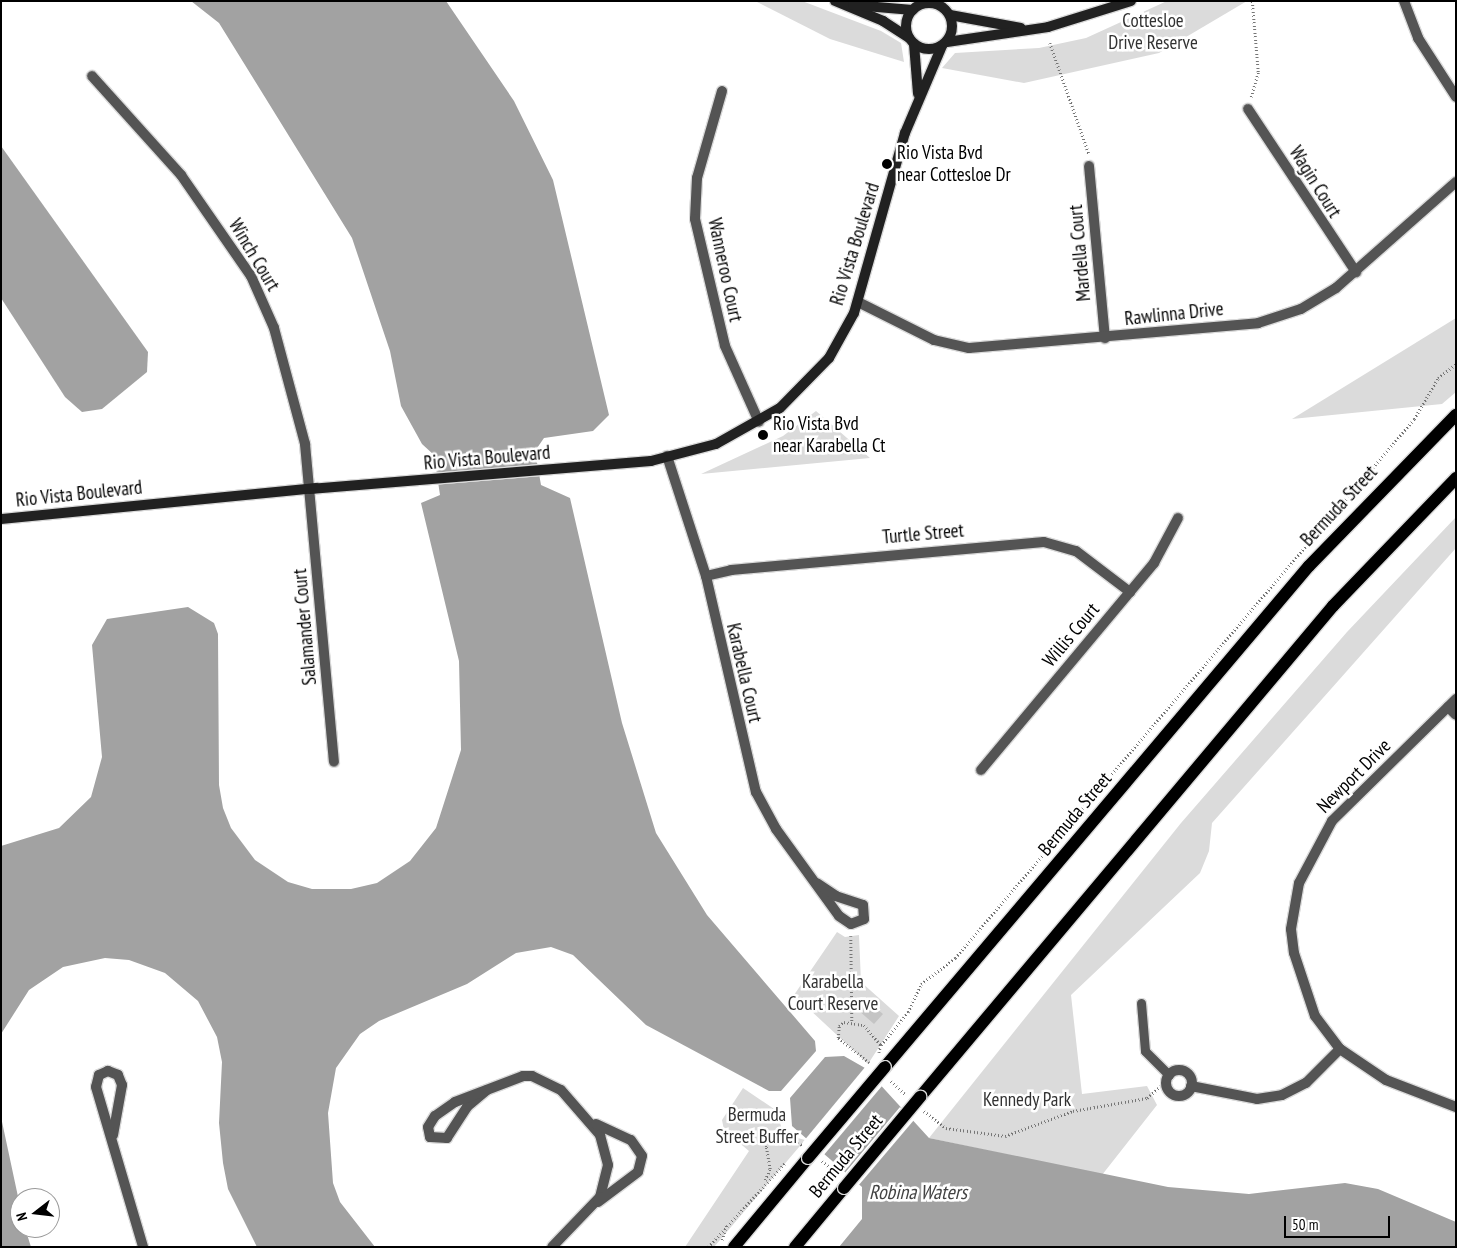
<!DOCTYPE html>
<style>
body{margin:0}
#map{position:relative;width:1457px;height:1248px;overflow:hidden;background:#fff;font-family:"PT Sans Narrow",sans-serif}
div>[style]{position:absolute}
[style*='--x']{left:calc(var(--x)*1px);top:calc(var(--y)*1px);width:calc(var(--w)*1px);rotate:calc(var(--a)*1deg)}
.green>*{inset:0;background:#dbdbdb}
.water>*{inset:0;background:#a2a2a2}
.pier>*{inset:0;background:#fff}
.building>*{inset:0;background:#c4c4c4}
.path>*{height:2.5px;margin-top:-1.25px;transform-origin:0;background:repeating-linear-gradient(90deg,#767676 0 1px,transparent 0 3.5px)}
.roads{filter:drop-shadow(1px 0 #dbdbdb) drop-shadow(-1px 0 #dbdbdb) drop-shadow(0 1px #dbdbdb) drop-shadow(0 -1px #dbdbdb)}
.lane>*{height:9px;margin:-4.5px;padding:0 4.5px;transform-origin:4.5px;border-radius:4.5px;background:#545454}
.street>*{height:10px;margin:-5px;padding:0 5px;transform-origin:5px;border-radius:5px;background:#545454}
.street>.ring{margin:-5px;padding:0;box-sizing:content-box;background:none;border:10px solid #545454;border-radius:50%}
.secondary>*{height:10px;margin:-5px;padding:0 5px;transform-origin:5px;border-radius:5px;background:#212121}
.secondary>.ring{margin:-5px;padding:0;box-sizing:content-box;background:none;border:10px solid #212121;border-radius:50%}
.primary>*{height:12px;margin:-6px;padding:0 6px;transform-origin:6px;border-radius:6px;background:#000}
.bridges{filter:drop-shadow(1px 0 #dbdbdb) drop-shadow(-1px 0 #dbdbdb) drop-shadow(0 1px #dbdbdb) drop-shadow(0 -1px #dbdbdb)}
.primary-bridge>*{height:12px;margin:-6px;padding:0 6px;transform-origin:6px;border-radius:6px;background:#000}
.dots>*{width:14px;height:14px;translate:-50% -50%;box-sizing:border-box;border:2px solid #fff;border-radius:50%}
span{translate:-50% -50%;white-space:nowrap;text-align:center;line-height:1.15;-webkit-text-stroke:5px #fff;paint-order:stroke}
.park-label{font-size:19px;color:#323232}
.poi-label{font-size:19px;color:#000}
.left{translate:0 -50%;text-align:left}
.street-label{font-size:19px;color:#000}
.water-label{font-size:20px;color:#434343;font-style:italic}
.frame{position:absolute;inset:0;border:2px solid #000;pointer-events:none}
.north{position:absolute;left:10px;top:1188px;width:50px;height:50px;box-sizing:border-box;background:#fff;border:1px solid #999;border-radius:50%;rotate:254deg;font-size:14px;font-weight:700;line-height:20px;text-align:center;color:#000}
.north::after{content:'';display:block;margin:auto;width:18px;height:22px;background:#000;clip-path:polygon(50% 0,100% 100%,50% 72%,0 100%)}
.scale{position:absolute;left:1284px;top:1216px;width:106px;height:22px;box-sizing:border-box;border:2px solid #000;border-top:0;padding-left:6px;font-size:15px;line-height:18px;white-space:nowrap;color:#000;-webkit-text-stroke:4px #fff;paint-order:stroke}
</style>
<div id="map">
<div class="green">
<i style="clip-path:polygon(755px 1px,802px 1px,881px 31px,901px 43px,904px 62px,830px 39px)"></i>
<i style="clip-path:polygon(1167px 1px,1247px 1px,1159px 53px,1024px 83px,942px 68px,955px 53px,1039px 48px,1086px 38px)"></i>
<i style="clip-path:polygon(1456px 318px,1456px 392px,1442px 404px,1292px 419px)"></i>
<i style="clip-path:polygon(816px 411px,870px 458px,701px 474px,783px 436px)"></i>
<i style="clip-path:polygon(1456px 517px,1456px 548px,1212px 823px,1209px 851px,1200px 873px,1071px 995px,1082px 1094px,1147px 1086px,1157px 1105px,1102px 1175px,929px 1138px,1181px 823px,1347px 632px)"></i>
<i style="clip-path:polygon(837px 932px,845px 937px,859px 935px,861px 982px,899px 1016px,868px 1064px,794px 995px)"></i>
<i style="clip-path:polygon(743px 1088px,777px 1111px,783px 1134px,805px 1140px,714px 1247px,685px 1247px,749px 1151px,724px 1130px,722px 1120px)"></i>
</div>
<div class="water">
<i style="clip-path:polygon(191px 1px,446px 1px,514px 101px,553px 180px,609px 415px,593px 431px,544px 438px,535px 451px,541px 485px,570px 498px,622px 723px,656px 833px,707px 915px,815px 1041px,816px 1051px,781px 1091px,769px 1091px,646px 1025px,573px 955px,551px 947px,516px 953px,467px 984px,379px 1021px,360px 1034px,336px 1068px,328px 1113px,333px 1183px,340px 1202px,375px 1247px,257px 1247px,228px 1189px,223px 1163px,219px 1123px,222px 1062px,217px 1037px,198px 1001px,165px 973px,129px 960px,105px 958px,63px 967px,29px 990px,1px 1034px,1px 846px,59px 828px,91px 797px,102px 757px,92px 645px,107px 619px,188px 607px,214px 623px,218px 634px,219px 785px,223px 808px,231px 828px,255px 860px,288px 882px,312px 889px,351px 889px,377px 883px,410px 861px,436px 828px,461px 750px,459px 661px,421px 503px,440px 495px,434px 455px,422px 444px,401px 406px,390px 351px,352px 238px,219px 23px)"></i>
<i style="clip-path:polygon(1px 146px,148px 352px,147px 372px,102px 409px,82px 412px,65px 397px,1px 298px)"></i>
<i style="clip-path:polygon(844px 1056px,865px 1068px,929px 1138px,1168px 1187px,1249px 1194px,1345px 1183px,1378px 1189px,1456px 1222px,1456px 1247px,839px 1247px,862px 1219px,862px 1187px,792px 1126px,790px 1098px,825px 1057px)"></i>
<i style="clip-path:polygon(1px 1117px,20px 1206px,20px 1228px,25px 1228px,31px 1247px,1px 1247px)"></i>
</div>
<div class="pier">
<i style="clip-path:polygon(866px 1066px,882px 1086px,823px 1156px,803px 1142px)"></i>
<i style="clip-path:polygon(900px 1107px,914px 1120px,858px 1186px,844px 1174px)"></i>
</div>
<div class="building">
<i style="clip-path:polygon(866px 1000px,883px 1014px,874px 1024px,858px 1010px)"></i>
</div>
<div class="path">
<i style="--x:1050;--y:43;--w:118;--a:70.6"></i>
<i style="--x:1251;--y:97;--w:26;--a:-74"></i>
<i style="--x:1258;--y:72;--w:71;--a:-94.8"></i>
<i style="--x:851;--y:936;--w:86;--a:89.3"></i>
<i style="--x:881;--y:1045;--w:43;--a:-50.7"></i>
<i style="--x:908;--y:1012;--w:31;--a:-65"></i>
<i style="--x:921;--y:984;--w:43;--a:-37.4"></i>
<i style="--x:955;--y:958;--w:708;--a:-49.58"></i>
<i style="--x:1414;--y:419;--w:48;--a:-59.7"></i>
<i style="--x:1438;--y:378;--w:23;--a:-38"></i>
<i style="--x:869;--y:1063;--w:40;--a:-141"></i>
<i style="--x:838;--y:1038;--w:12;--a:-85"></i>
<i style="--x:839;--y:1026;--w:6;--a:-39"></i>
<i style="--x:844;--y:1022;--w:20;--a:9"></i>
<i style="--x:864;--y:1025;--w:26;--a:50"></i>
<i style="--x:881;--y:1045;--w:8;--a:104"></i>
<i style="--x:891;--y:1081;--w:19;--a:43"></i>
<i style="--x:924;--y:1111;--w:28;--a:38"></i>
<i style="--x:946;--y:1128;--w:60;--a:7.7"></i>
<i style="--x:1005;--y:1136;--w:72;--a:-20.2"></i>
<i style="--x:1073;--y:1111;--w:75;--a:-10"></i>
<i style="--x:1147;--y:1098;--w:21;--a:-41"></i>
<i style="--x:822;--y:1161;--w:22;--a:39"></i>
<i style="--x:765;--y:1180;--w:12;--a:-66"></i>
<i style="--x:770;--y:1169;--w:22;--a:-100"></i>
<i style="--x:766;--y:1147;--w:11;--a:-68"></i>
<i style="--x:770;--y:1137;--w:15;--a:0"></i>
<i style="--x:785;--y:1137;--w:19;--a:25"></i>
<i style="--x:722;--y:1240;--w:15;--a:-74"></i>
<i style="--x:708;--y:1247;--w:114;--a:-47.5"></i>
</div>
<div class="roads">
<div class="lane">
<i style="--x:1141;--y:1003;--w:48;--a:85.2"></i>
<i style="--x:1145;--y:1051;--w:34;--a:45"></i>
</div>
<div class="street">
<i style="--x:1404;--y:1;--w:40;--a:69"></i>
<i style="--x:1418;--y:38;--w:70;--a:57.2"></i>
<i style="--x:92;--y:76;--w:133;--a:48"></i>
<i style="--x:181;--y:175;--w:123;--a:55.3"></i>
<i style="--x:251;--y:276;--w:57;--a:66.1"></i>
<i style="--x:274;--y:328;--w:120;--a:75"></i>
<i style="--x:305;--y:444;--w:319;--a:84.8"></i>
<i style="--x:722;--y:91;--w:91;--a:106"></i>
<i style="--x:697;--y:178;--w:41;--a:92.8"></i>
<i style="--x:695;--y:219;--w:130;--a:76.7"></i>
<i style="--x:725;--y:346;--w:83;--a:65.9"></i>
<i style="--x:1248;--y:109;--w:196;--a:56.5"></i>
<i style="--x:1089;--y:166;--w:173;--a:84.7"></i>
<i style="--x:858;--y:302;--w:85;--a:26.6"></i>
<i style="--x:934;--y:340;--w:36;--a:13"></i>
<i style="--x:969;--y:348;--w:290;--a:-4.9"></i>
<i style="--x:1258;--y:323;--w:45;--a:-18"></i>
<i style="--x:1301;--y:309;--w:41;--a:-31"></i>
<i style="--x:1336;--y:288;--w:160;--a:-41.5"></i>
<i style="--x:667;--y:456;--w:126;--a:72"></i>
<i style="--x:706;--y:576;--w:222;--a:77"></i>
<i style="--x:756;--y:792;--w:42;--a:61.6"></i>
<i style="--x:776;--y:829;--w:107;--a:54.1"></i>
<i style="--x:839;--y:916;--w:14;--a:34"></i>
<i style="--x:851;--y:924;--w:14;--a:-21"></i>
<i style="--x:864;--y:919;--w:14;--a:-94"></i>
<i style="--x:863;--y:905;--w:28;--a:-162"></i>
<i style="--x:836;--y:896;--w:23;--a:-146"></i>
<i style="--x:706;--y:576;--w:26;--a:-13"></i>
<i style="--x:731;--y:570;--w:314;--a:-5.1"></i>
<i style="--x:1044;--y:542;--w:33;--a:16"></i>
<i style="--x:1076;--y:551;--w:68;--a:37.2"></i>
<i style="--x:1456;--y:699;--w:174;--a:135.5"></i>
<i style="--x:1332;--y:821;--w:70;--a:118"></i>
<i style="--x:1299;--y:883;--w:47;--a:99.9"></i>
<i style="--x:1291;--y:929;--w:24;--a:83"></i>
<i style="--x:1294;--y:953;--w:66;--a:71.6"></i>
<i style="--x:1315;--y:1016;--w:41;--a:52.9"></i>
<i style="--x:1340;--y:1049;--w:55;--a:34"></i>
<i style="--x:1386;--y:1080;--w:75;--a:21.1"></i>
<i style="--x:1448;--y:707;--w:11;--a:45"></i>
<i style="--x:981;--y:770;--w:270;--a:-50.1"></i>
<i style="--x:1154;--y:563;--w:51;--a:-61.9"></i>
<i class="ring" style="left:1166px;top:1070px;width:16px;height:16px"></i>
<i style="--x:1191;--y:1086;--w:67;--a:11.1"></i>
<i style="--x:1257;--y:1099;--w:25;--a:-9"></i>
<i style="--x:1282;--y:1095;--w:27;--a:-27"></i>
<i style="--x:1306;--y:1083;--w:48;--a:-45"></i>
<i style="--x:487;--y:1090;--w:26;--a:140"></i>
<i style="--x:467;--y:1107;--w:37;--a:123"></i>
<i style="--x:447;--y:1138;--w:17;--a:-177"></i>
<i style="--x:430;--y:1137;--w:10;--a:-101"></i>
<i style="--x:428;--y:1127;--w:13;--a:-58"></i>
<i style="--x:435;--y:1116;--w:24;--a:-35"></i>
<i style="--x:455;--y:1102;--w:73;--a:-20.9"></i>
<i style="--x:523;--y:1076;--w:9;--a:0"></i>
<i style="--x:532;--y:1076;--w:32;--a:26"></i>
<i style="--x:561;--y:1090;--w:60;--a:49.1"></i>
<i style="--x:600;--y:1135;--w:31;--a:75"></i>
<i style="--x:608;--y:1165;--w:33;--a:104"></i>
<i style="--x:600;--y:1197;--w:69;--a:133.8"></i>
<i style="--x:596;--y:1124;--w:38;--a:25"></i>
<i style="--x:631;--y:1140;--w:19;--a:55"></i>
<i style="--x:642;--y:1156;--w:16;--a:104"></i>
<i style="--x:638;--y:1172;--w:50;--a:143.1"></i>
<i style="--x:113;--y:1135;--w:51;--a:-79.8"></i>
<i style="--x:122;--y:1085;--w:11;--a:-112"></i>
<i style="--x:118;--y:1075;--w:11;--a:-158"></i>
<i style="--x:108;--y:1071;--w:10;--a:156"></i>
<i style="--x:99;--y:1075;--w:12;--a:104"></i>
<i style="--x:96;--y:1087;--w:167;--a:73.6"></i>
</div>
<div class="secondary">
<i style="--x:835;--y:1;--w:52;--a:22.6"></i>
<i style="--x:883;--y:21;--w:31;--a:33"></i>
<i class="ring" style="left:906px;top:3px;width:36px;height:36px"></i>
<i style="--x:853;--y:5;--w:60;--a:4.8"></i>
<i style="--x:950;--y:15;--w:72;--a:10.4"></i>
<i style="--x:947;--y:42;--w:102;--a:-8.4"></i>
<i style="--x:1048;--y:27;--w:87;--a:-17.4"></i>
<i style="--x:914;--y:44;--w:50;--a:85.4"></i>
<i style="--x:310;--y:489;--w:342;--a:-4.7"></i>
<i style="--x:651;--y:461;--w:67;--a:-14.7"></i>
<i style="--x:716;--y:444;--w:73;--a:-29.4"></i>
<i style="--x:780;--y:408;--w:70;--a:-45.6"></i>
<i style="--x:829;--y:358;--w:51;--a:-60.9"></i>
<i style="--x:854;--y:313;--w:187;--a:-74.2"></i>
<i style="--x:905;--y:133;--w:95;--a:-67"></i>
<i style="--x:1;--y:519;--w:317;--a:-5.6"></i>
</div>
<div class="primary">
<i style="--x:885;--y:1067;--w:656;--a:-49.76"></i>
<i style="--x:1309;--y:566;--w:211;--a:-45.8"></i>
<i style="--x:920;--y:1097;--w:642;--a:-49.93"></i>
<i style="--x:1333;--y:606;--w:178;--a:-46.1"></i>
<i style="--x:734;--y:1247;--w:116;--a:-50.3"></i>
<i style="--x:795;--y:1247;--w:77;--a:-50.3"></i>
</div>
</div>
<div class="bridges">
<div class="primary-bridge">
<i style="--x:808;--y:1158;--w:119;--a:-49.8"></i>
<i style="--x:844;--y:1188;--w:119;--a:-50.1"></i>
</div>
</div>
<div class="dots">
<i style="left:887px;top:164px;background:#000"></i>
<i style="left:763px;top:435px;background:#000"></i>
</div>
<div class="park-label">
<span style="left:1153px;top:32px">Cottesloe<br>Drive Reserve</span>
<span style="left:833px;top:993px">Karabella<br>Court Reserve</span>
<span style="left:1027px;top:1100px">Kennedy Park</span>
<span style="left:757px;top:1126px">Bermuda<br>Street Buffer</span>
</div>
<div class="poi-label">
<span class="left" style="left:897px;top:164px">Rio Vista Bvd<br>near Cottesloe Dr</span>
<span class="left" style="left:773px;top:435px">Rio Vista Bvd<br>near Karabella Ct</span>
</div>
<div class="street-label">
<span style="left:1315px;top:182px;rotate:58deg">Wagin Court</span>
<span style="left:855px;top:244px;rotate:-73deg">Rio Vista Boulevard</span>
<span style="left:1080px;top:253px;rotate:-95deg">Mardella Court</span>
<span style="left:254px;top:255px;rotate:59deg">Winch Court</span>
<span style="left:725px;top:270px;rotate:78deg">Wanneroo Court</span>
<span style="left:1174px;top:314px;rotate:-6deg">Rawlinna Drive</span>
<span style="left:487px;top:458px;rotate:-5deg">Rio Vista Boulevard</span>
<span style="left:79px;top:494px;rotate:-6deg">Rio Vista Boulevard</span>
<span style="left:1339px;top:506px;rotate:-47deg">Bermuda Street</span>
<span style="left:923px;top:534px;rotate:-5deg">Turtle Street</span>
<span style="left:305px;top:627px;rotate:-95deg">Salamander Court</span>
<span style="left:1071px;top:635px;rotate:-50deg">Willis Court</span>
<span style="left:744px;top:673px;rotate:77deg">Karabella Court</span>
<span style="left:1354px;top:776px;rotate:-45deg">Newport Drive</span>
<span style="left:1075px;top:814px;rotate:-50deg">Bermuda Street</span>
<span style="left:846px;top:1156px;rotate:-50deg">Bermuda Street</span>
</div>
<div class="water-label">
<span style="left:918px;top:1192px">Robina Waters</span>
</div>
<div class="frame"></div>
<div class="north">N</div>
<div class="scale">50 m</div>
</div>
